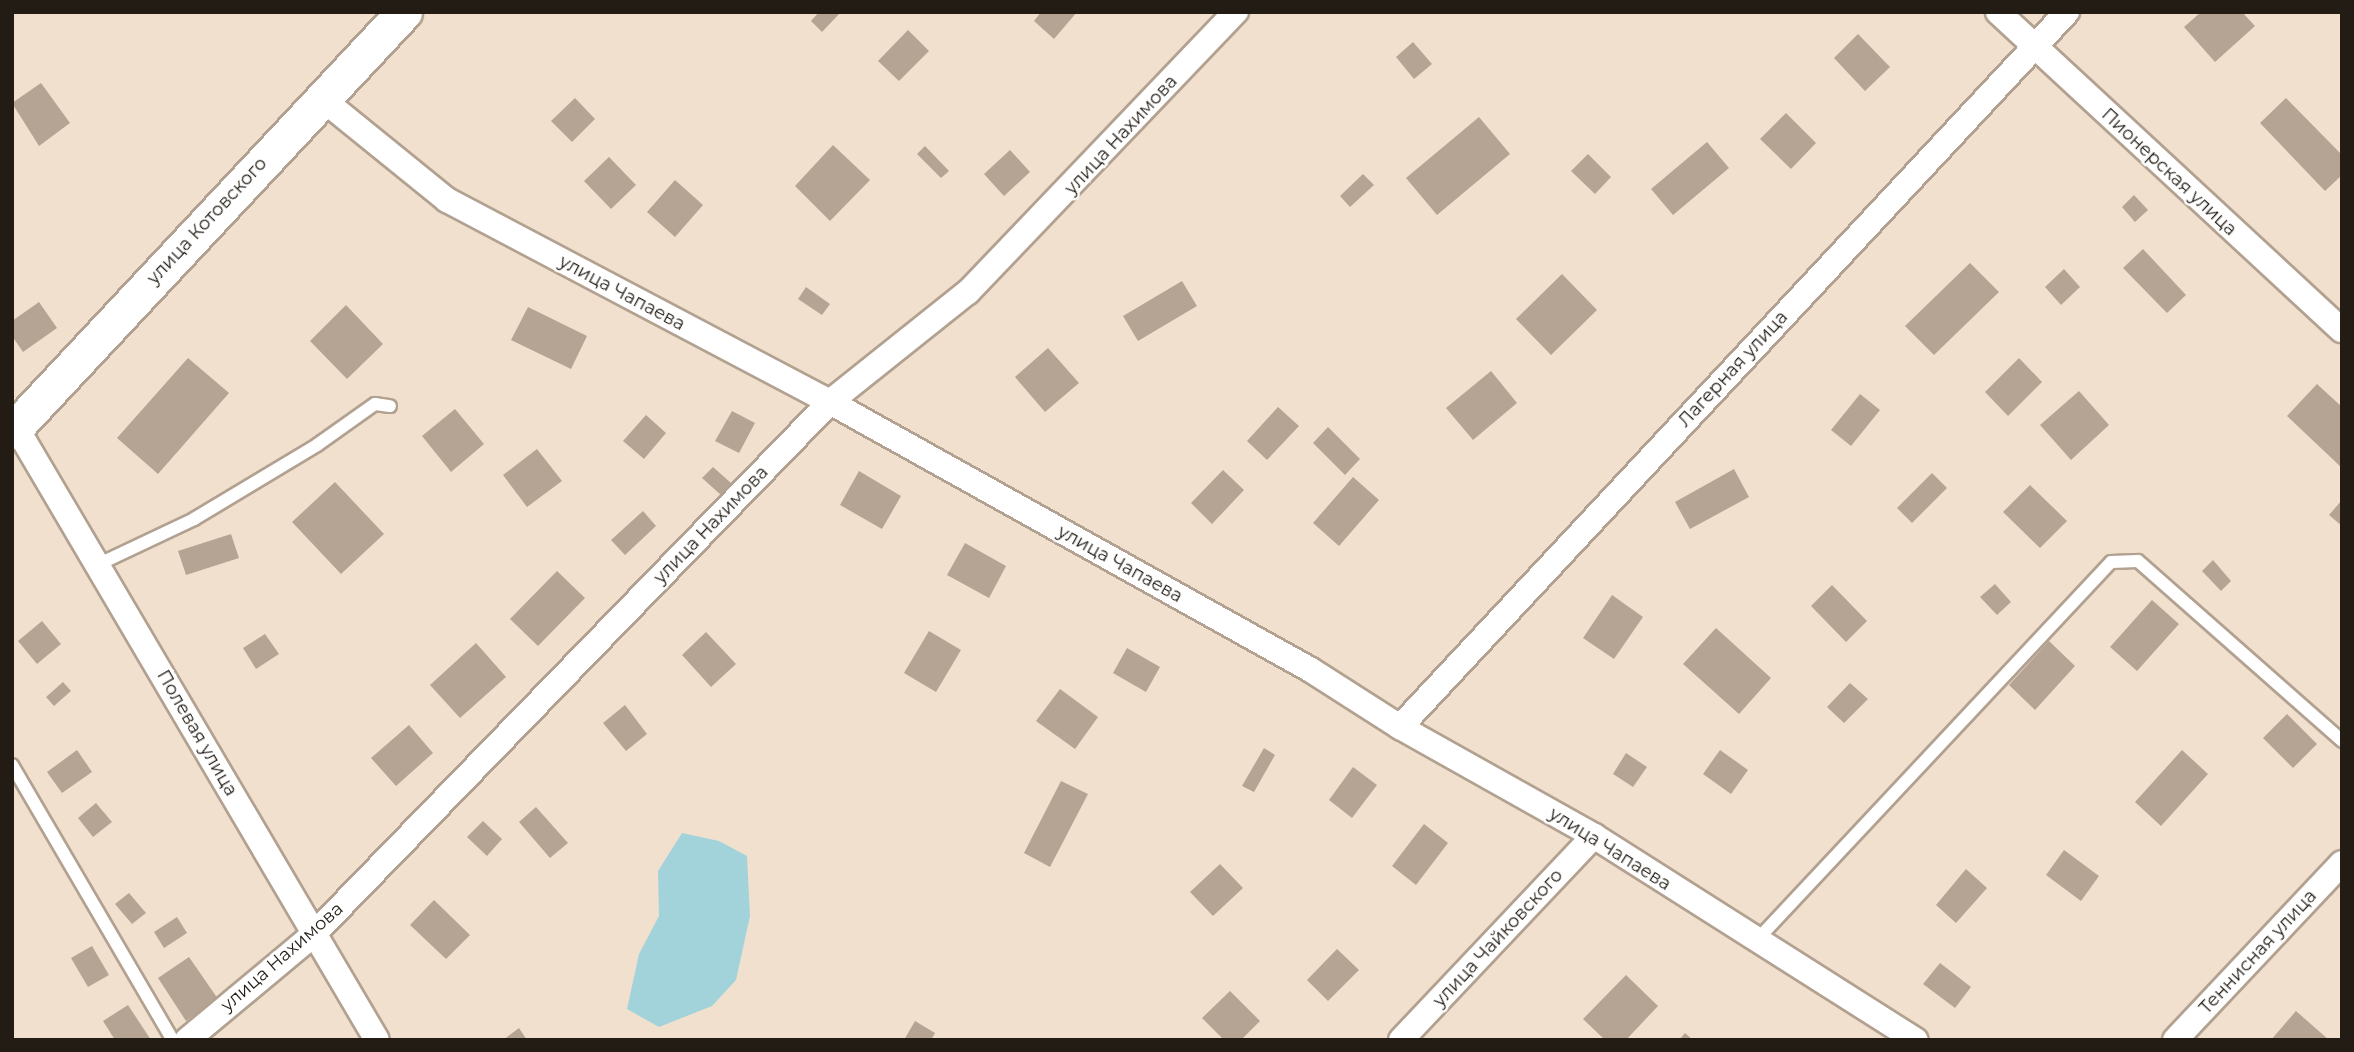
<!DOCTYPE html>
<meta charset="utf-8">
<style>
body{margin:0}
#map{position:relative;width:2354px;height:1052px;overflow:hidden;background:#f2e0ce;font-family:Montserrat,sans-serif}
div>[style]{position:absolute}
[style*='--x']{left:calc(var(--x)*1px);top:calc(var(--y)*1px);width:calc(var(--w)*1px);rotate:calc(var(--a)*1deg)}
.water>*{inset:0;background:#a2d3db}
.building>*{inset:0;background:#b5a494}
.roads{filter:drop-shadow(2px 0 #b2a190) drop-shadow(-2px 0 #b2a190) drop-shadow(0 2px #b2a190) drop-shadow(0 -2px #b2a190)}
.lane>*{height:12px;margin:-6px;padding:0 6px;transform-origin:6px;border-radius:6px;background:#fff}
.street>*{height:24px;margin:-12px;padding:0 12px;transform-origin:12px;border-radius:12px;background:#fff}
.secondary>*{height:35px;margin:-17.5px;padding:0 17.5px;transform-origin:17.5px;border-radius:17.5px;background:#fff}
span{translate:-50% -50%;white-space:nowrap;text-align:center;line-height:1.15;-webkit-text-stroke:5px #fff;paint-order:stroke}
.street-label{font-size:18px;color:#221c15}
.frame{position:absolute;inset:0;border:14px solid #221c15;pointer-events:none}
</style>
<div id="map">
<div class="water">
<i style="clip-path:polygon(682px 833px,719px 841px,747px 856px,750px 916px,736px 980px,712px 1006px,659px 1027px,627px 1009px,639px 954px,659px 916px,658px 871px)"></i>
</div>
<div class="building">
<i style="clip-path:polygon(819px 12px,841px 12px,822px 32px,811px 21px)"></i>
<i style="clip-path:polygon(1041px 12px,1077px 12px,1054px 39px,1034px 21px)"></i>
<i style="clip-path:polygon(2201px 12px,2242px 12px,2255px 26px,2215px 62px,2184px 27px)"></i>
<i style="clip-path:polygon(908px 30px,929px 51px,899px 81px,878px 61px)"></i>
<i style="clip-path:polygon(1858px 34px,1890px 67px,1865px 91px,1834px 58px)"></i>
<i style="clip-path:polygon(1413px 42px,1432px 64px,1414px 79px,1396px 57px)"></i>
<i style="clip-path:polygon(41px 83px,70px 123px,39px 146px,12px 103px)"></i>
<i style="clip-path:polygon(575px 98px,595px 119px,572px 142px,551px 121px)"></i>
<i style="clip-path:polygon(2286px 98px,2342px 155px,2342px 175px,2325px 191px,2260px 123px)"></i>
<i style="clip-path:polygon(1786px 113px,1816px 143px,1791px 169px,1760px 139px)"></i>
<i style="clip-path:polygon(1479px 117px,1510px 154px,1437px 215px,1406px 178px)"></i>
<i style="clip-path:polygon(1707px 142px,1729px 168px,1673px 215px,1651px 189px)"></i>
<i style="clip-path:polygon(833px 145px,870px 180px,830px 221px,795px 186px)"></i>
<i style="clip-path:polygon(925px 146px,949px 171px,941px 178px,917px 154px)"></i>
<i style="clip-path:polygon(1010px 150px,1030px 172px,1004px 196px,984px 174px)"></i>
<i style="clip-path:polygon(1588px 154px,1611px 177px,1595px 194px,1571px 171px)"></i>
<i style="clip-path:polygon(609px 157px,636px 185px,611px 209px,584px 181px)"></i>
<i style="clip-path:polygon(1363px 174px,1374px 185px,1350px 207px,1340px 196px)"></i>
<i style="clip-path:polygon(675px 180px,703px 205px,675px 237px,647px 212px)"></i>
<i style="clip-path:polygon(2134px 195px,2148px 210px,2135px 222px,2122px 207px)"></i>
<i style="clip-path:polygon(2143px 249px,2186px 295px,2167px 313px,2123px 268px)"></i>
<i style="clip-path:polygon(1970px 263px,1999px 292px,1934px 355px,1905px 326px)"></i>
<i style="clip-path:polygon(2064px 269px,2080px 287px,2061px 305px,2045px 287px)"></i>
<i style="clip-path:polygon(1562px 274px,1597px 310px,1551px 355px,1516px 319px)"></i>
<i style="clip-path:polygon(1182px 281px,1197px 306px,1138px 341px,1123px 316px)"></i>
<i style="clip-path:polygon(806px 287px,830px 304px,822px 315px,798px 299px)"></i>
<i style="clip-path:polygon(39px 302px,57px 328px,23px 352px,12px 336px,12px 321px)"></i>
<i style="clip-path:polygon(346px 305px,383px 344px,347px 379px,310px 341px)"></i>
<i style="clip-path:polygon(528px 307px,587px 336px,571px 369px,511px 340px)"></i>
<i style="clip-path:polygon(1048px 348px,1079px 383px,1045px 412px,1015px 377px)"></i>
<i style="clip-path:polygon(188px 358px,229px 393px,158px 474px,117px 438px)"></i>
<i style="clip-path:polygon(2019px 358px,2042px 382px,2008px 416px,1985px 392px)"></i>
<i style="clip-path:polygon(1491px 371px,1517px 403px,1473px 440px,1446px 408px)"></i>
<i style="clip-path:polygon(2317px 384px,2342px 407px,2342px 468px,2287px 416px)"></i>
<i style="clip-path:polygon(2079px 391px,2109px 425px,2071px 460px,2040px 425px)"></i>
<i style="clip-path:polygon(1860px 394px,1880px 410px,1851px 446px,1831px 430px)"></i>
<i style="clip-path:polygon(1278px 407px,1299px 426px,1267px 460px,1247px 441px)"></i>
<i style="clip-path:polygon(455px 409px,484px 444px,451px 472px,422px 436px)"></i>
<i style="clip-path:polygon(732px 411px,755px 423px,739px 453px,715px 441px)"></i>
<i style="clip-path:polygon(646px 415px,666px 433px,644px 459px,623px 441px)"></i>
<i style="clip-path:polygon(1328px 427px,1360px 459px,1345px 475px,1313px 443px)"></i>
<i style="clip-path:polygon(537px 449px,562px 481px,527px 507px,503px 475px)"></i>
<i style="clip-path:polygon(713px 467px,731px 483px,721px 495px,702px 478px)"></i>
<i style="clip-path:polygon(1734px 469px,1749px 497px,1690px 529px,1675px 502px)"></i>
<i style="clip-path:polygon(1223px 470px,1244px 490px,1212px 524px,1191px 503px)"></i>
<i style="clip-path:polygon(859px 471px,901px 496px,882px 529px,840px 505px)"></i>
<i style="clip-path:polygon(1932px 473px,1947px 488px,1912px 523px,1897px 508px)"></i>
<i style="clip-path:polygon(1353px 477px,1379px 500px,1339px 546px,1313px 523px)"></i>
<i style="clip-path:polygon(335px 482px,384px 534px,341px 574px,292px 522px)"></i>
<i style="clip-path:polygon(2030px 485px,2067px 521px,2040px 548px,2003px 512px)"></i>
<i style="clip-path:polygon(2342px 500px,2342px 526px,2329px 515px)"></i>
<i style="clip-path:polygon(643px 511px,656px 526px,625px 555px,611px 540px)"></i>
<i style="clip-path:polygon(231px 534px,239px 558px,186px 575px,178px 551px)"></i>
<i style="clip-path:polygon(965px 543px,1006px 566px,989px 598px,947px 575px)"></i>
<i style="clip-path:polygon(2213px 560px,2231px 581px,2221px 591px,2202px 571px)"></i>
<i style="clip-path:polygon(557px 571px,585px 598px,538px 646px,510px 619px)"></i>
<i style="clip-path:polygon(1995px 584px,2011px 602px,1997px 615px,1980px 597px)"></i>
<i style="clip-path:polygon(1832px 585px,1867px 621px,1846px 642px,1811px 606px)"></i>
<i style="clip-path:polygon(1612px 595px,1643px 617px,1614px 659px,1583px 638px)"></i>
<i style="clip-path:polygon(2152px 600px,2179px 624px,2137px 671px,2110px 647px)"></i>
<i style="clip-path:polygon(42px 621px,61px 644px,37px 664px,18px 641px)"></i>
<i style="clip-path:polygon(1716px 628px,1771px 678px,1739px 714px,1683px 664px)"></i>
<i style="clip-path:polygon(929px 631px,961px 650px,936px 692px,904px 673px)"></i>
<i style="clip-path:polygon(706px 632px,736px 664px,711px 687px,682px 655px)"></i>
<i style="clip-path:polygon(265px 634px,279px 654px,256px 669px,243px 648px)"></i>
<i style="clip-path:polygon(2049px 641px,2075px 666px,2035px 710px,2009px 685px)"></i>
<i style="clip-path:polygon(476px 643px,506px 677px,460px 718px,430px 685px)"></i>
<i style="clip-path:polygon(1127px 648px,1160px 667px,1146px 692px,1113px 673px)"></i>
<i style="clip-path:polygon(63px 682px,71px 691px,54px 706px,46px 697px)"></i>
<i style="clip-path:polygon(1850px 683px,1868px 699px,1844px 723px,1827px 707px)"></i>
<i style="clip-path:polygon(1060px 689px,1098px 717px,1075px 749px,1036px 721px)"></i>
<i style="clip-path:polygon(625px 705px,647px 734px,626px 751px,603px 723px)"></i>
<i style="clip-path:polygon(2287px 714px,2317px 744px,2293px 768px,2263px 738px)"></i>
<i style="clip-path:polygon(409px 725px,433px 753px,396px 786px,371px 758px)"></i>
<i style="clip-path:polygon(1264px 748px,1275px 755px,1254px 792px,1242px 786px)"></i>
<i style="clip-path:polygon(77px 750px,92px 772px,62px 793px,47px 772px)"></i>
<i style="clip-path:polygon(1720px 750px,1748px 770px,1731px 794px,1703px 774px)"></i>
<i style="clip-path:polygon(2182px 750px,2208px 774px,2161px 826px,2135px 802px)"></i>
<i style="clip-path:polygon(1626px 753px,1647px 767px,1633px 787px,1613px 774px)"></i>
<i style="clip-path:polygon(1353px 767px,1377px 785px,1352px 818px,1329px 800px)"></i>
<i style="clip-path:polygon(1061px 781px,1088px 794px,1050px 867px,1024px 853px)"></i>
<i style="clip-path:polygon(96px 803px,112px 822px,93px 837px,78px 818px)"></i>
<i style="clip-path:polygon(536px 807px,568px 843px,550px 858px,519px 822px)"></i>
<i style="clip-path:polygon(483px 821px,502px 839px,487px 856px,467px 837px)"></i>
<i style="clip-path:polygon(1424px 824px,1448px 843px,1416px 885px,1392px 866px)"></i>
<i style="clip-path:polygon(2064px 850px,2099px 876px,2081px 901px,2046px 875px)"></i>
<i style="clip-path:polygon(1220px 864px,1243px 888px,1213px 916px,1190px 892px)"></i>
<i style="clip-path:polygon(1966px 869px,1987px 888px,1956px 923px,1936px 905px)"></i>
<i style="clip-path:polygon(129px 893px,146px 913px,132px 924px,115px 904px)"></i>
<i style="clip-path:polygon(434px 900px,470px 935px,446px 959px,410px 925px)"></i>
<i style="clip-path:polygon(177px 917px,187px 933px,164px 948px,154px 932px)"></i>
<i style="clip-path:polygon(92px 946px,109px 975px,88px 987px,71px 958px)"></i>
<i style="clip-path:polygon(1337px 949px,1359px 970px,1328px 1001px,1307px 980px)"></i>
<i style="clip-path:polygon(189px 957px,218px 999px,186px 1021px,158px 978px)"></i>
<i style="clip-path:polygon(1940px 963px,1971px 987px,1955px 1008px,1923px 984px)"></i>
<i style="clip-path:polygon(1626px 975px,1658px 1006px,1626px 1040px,1605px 1040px,1583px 1019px)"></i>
<i style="clip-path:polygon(1230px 991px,1260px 1021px,1241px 1040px,1224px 1040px,1202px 1018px)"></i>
<i style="clip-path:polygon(128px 1005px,151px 1040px,115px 1040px,103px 1021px)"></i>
<i style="clip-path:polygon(2296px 1011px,2329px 1040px,2271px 1040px)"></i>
<i style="clip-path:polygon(915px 1021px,935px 1033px,931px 1040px,904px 1040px)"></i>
<i style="clip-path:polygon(519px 1028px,527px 1040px,503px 1040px)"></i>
<i style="clip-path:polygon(1685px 1033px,1693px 1040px,1679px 1040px)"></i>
</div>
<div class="roads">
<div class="lane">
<i style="--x:99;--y:564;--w:105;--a:-25.3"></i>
<i style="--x:194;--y:519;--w:144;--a:-31"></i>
<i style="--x:317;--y:445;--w:71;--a:-35.3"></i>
<i style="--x:375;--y:404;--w:15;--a:8"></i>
<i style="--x:12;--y:765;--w:319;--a:59.7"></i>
<i style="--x:1756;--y:941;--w:519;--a:-46.87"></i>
<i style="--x:2111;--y:562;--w:27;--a:-2"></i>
<i style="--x:2138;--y:561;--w:272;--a:41.4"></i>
</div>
<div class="street">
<i style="--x:1998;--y:12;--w:468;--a:42.8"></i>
<i style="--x:321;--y:98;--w:162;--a:39"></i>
<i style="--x:447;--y:200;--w:433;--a:27.8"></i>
<i style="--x:830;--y:402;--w:551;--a:29.13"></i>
<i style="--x:1311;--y:670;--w:106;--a:32.6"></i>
<i style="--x:1400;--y:727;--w:223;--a:29.3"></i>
<i style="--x:1594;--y:836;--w:381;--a:32.4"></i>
<i style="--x:16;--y:427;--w:711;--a:59.51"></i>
<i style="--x:1400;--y:727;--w:978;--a:-46.99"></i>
<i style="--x:187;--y:1040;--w:164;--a:-39.8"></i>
<i style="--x:313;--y:935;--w:743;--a:-45.87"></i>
<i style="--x:830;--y:402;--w:176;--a:-38.6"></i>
<i style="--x:968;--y:292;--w:388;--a:-46.3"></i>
<i style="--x:1401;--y:1040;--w:281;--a:-46.6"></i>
<i style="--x:2175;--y:1040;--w:243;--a:-46.7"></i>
</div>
<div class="secondary">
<i style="--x:12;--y:431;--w:574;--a:-46.91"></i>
</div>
</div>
<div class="street-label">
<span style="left:1121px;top:135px;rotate:-47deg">улица Нахимова</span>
<span style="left:2169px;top:172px;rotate:43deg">Пионерская улица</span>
<span style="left:207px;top:221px;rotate:-47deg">улица Котовского</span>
<span style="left:622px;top:293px;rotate:28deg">улица Чапаева</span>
<span style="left:1733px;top:369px;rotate:-47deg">Лагерная улица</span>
<span style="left:711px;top:525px;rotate:-46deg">улица Нахимова</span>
<span style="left:1120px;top:564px;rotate:29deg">улица Чапаева</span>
<span style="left:197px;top:733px;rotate:60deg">Полевая улица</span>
<span style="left:1610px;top:849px;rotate:32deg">улица Чапаева</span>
<span style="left:1498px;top:938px;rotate:-47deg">улица Чайковского</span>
<span style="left:2258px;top:952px;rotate:-47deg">Теннисная улица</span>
<span style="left:282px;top:957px;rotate:-41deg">улица Нахимова</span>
</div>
<div class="frame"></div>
</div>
